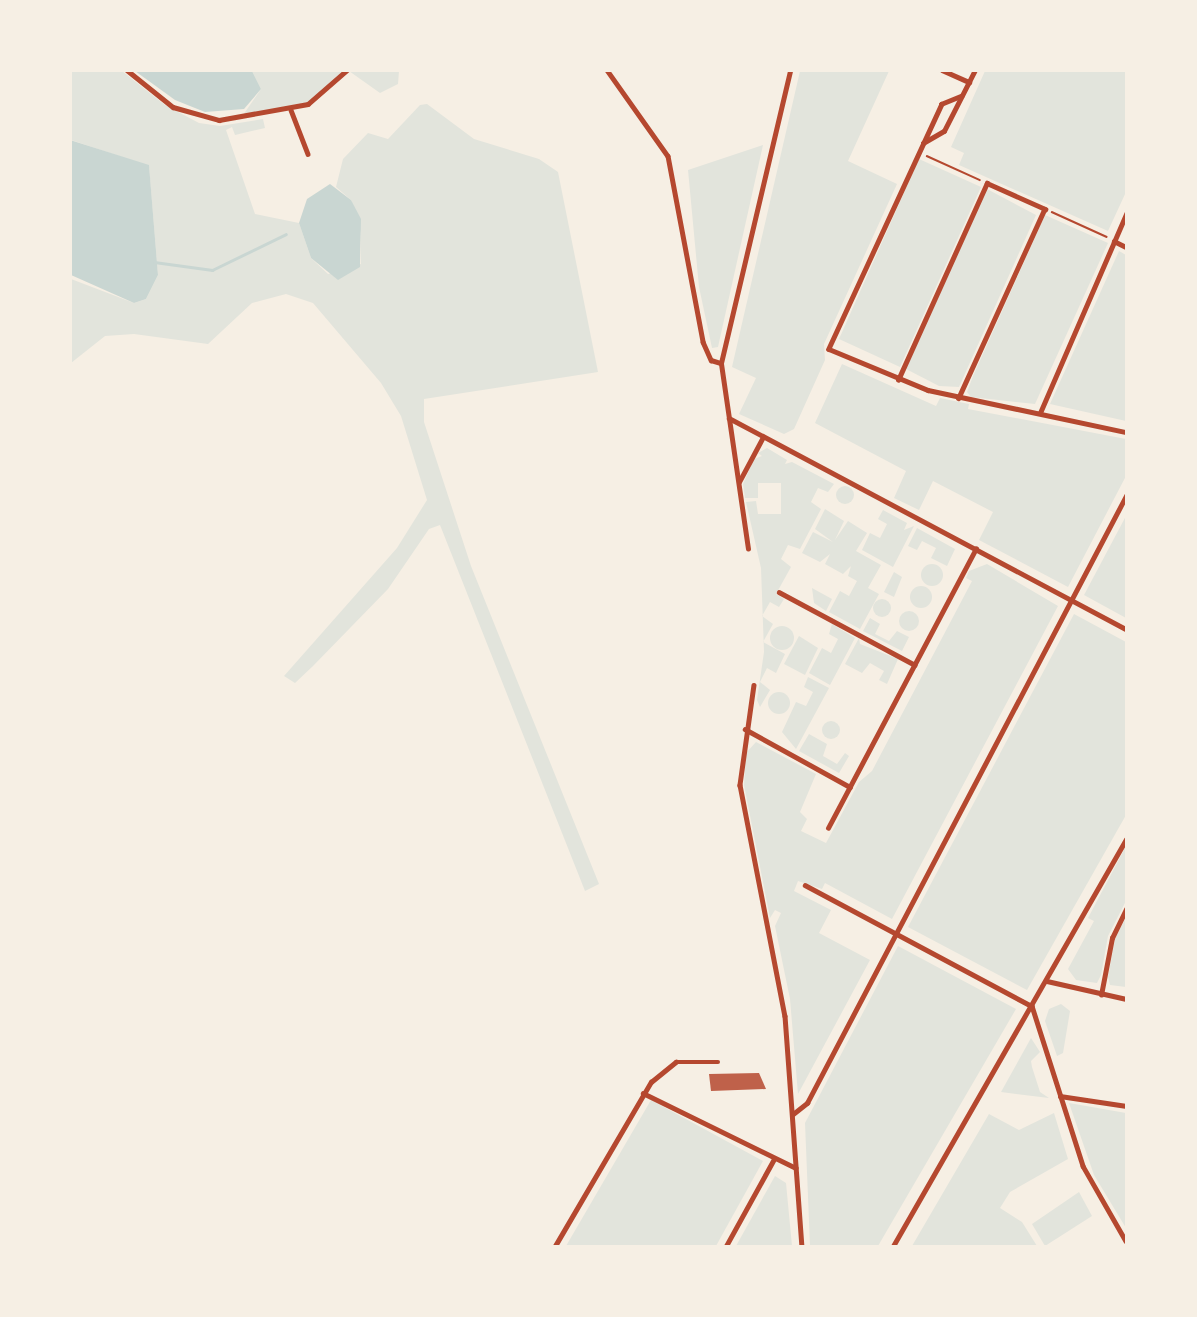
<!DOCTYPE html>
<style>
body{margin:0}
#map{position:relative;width:1197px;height:1317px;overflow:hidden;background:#f6efe4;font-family:"Work Sans",sans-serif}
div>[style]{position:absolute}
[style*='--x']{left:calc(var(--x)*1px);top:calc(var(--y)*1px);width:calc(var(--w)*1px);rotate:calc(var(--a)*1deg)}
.green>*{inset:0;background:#e2e4dc}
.round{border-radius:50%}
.water>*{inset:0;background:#c9d6d2}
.stream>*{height:3px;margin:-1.5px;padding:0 1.5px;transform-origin:1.5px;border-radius:1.5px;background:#c9d6d2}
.building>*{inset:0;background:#bf614a}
.path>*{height:1.5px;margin:-0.75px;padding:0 0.75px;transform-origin:0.75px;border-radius:0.75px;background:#b5482f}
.minor>*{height:4.5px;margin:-2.25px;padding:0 2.25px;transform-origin:2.25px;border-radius:2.25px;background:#b5482f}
.tertiary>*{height:5px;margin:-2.5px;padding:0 2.5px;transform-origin:2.5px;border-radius:2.5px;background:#b5482f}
span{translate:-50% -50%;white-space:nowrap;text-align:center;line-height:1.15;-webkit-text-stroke:4.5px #f6efe4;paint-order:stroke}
.frame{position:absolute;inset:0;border:72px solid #f6efe4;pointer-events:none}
</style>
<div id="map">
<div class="green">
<i style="clip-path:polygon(71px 71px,122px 71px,165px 105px,199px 123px,220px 126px,263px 119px,265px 128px,235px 135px,232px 127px,226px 130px,255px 214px,299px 223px,311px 258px,328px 274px,361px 264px,361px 233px,351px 200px,336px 187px,343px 159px,368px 133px,388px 139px,420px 105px,427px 104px,474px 139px,539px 159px,558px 172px,598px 372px,424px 399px,424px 422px,471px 566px,599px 884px,585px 891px,440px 525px,429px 529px,388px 589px,313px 666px,295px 683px,284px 676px,397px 548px,427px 500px,401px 416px,381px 383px,313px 303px,286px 294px,252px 303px,208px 344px,134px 334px,105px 336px,71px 363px,71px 279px,134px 303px,146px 299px,158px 275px,149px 166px,71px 140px)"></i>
<i style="clip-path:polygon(252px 71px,347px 71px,308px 104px,241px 118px,261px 89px)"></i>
<i style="clip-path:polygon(349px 71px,399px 71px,398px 84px,380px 93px)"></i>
<i style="clip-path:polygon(800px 71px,889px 71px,848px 161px,897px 184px,824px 344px,825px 360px,794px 429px,784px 434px,739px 414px,756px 378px,732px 367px)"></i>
<i style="clip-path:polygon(985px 71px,1126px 71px,1126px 192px,1108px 231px,959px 165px,964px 153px,951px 147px)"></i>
<i style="clip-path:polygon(763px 145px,718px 347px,712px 348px,699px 287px,688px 170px)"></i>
<i style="clip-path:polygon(919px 159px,981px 187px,900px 367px,839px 339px)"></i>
<i style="clip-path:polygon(987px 189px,1036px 215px,959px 387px,939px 386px,906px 369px)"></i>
<i style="clip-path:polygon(1045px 215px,1108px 243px,1035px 404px,971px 397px,967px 392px,973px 376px)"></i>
<i style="clip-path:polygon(1119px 251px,1126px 255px,1126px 421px,1050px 404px)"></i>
<i style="clip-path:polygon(842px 364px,936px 406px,940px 398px,969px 404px,968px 409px,1126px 439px,1126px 476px,1068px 587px,979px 540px,993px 512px,933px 481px,919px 510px,894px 498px,906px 471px,815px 423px)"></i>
<i style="clip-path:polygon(767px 448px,787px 460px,785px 464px,792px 462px,834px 484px,828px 492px,818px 488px,811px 502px,821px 509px,800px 549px,788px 545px,781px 559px,791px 567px,776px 594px,784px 599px,779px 607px,770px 602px,762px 616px,773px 624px,763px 642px,785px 654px,776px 673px,767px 668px,760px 682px,770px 690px,760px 707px,757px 700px,764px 652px,761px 568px,746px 502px,756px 501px,758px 514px,781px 514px,781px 483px,758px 483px,758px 498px,745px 498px,743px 484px,754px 459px,762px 456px,758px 453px)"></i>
<i class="round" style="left:836px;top:486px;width:18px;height:18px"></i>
<i style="clip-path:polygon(825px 509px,844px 521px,835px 540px,848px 521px,867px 533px,856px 551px,881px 565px,868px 588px,879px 594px,860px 629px,829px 612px,840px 591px,849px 596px,857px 581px,848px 576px,851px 566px,843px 574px,825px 564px,830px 554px,820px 562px,802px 553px,813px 532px,833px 542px,815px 529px)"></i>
<i style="clip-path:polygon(883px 510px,907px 523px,904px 530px,914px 526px,893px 567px,862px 550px,870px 533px,880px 538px,887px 524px,878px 519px)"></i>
<i style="clip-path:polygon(1126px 516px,1126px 618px,1084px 595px)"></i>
<i style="clip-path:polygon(917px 528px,955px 549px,947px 566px,931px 558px,936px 548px,922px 541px,917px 550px,908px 546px)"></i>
<i class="round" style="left:921px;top:564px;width:22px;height:22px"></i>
<i style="clip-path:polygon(987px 564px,1058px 606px,892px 919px,825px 883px,822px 889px,798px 881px,794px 891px,831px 910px,819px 933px,870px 960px,798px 1094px,790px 999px,775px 926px,781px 913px,775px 910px,770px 918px,744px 785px,746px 753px,756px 742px,816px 774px,800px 812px,807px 819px,801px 831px,826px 843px,859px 782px,872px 771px,972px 581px,966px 578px,969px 571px)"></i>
<i style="clip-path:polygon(894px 572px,902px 577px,894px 597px,884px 592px)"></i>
<i class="round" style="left:910px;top:586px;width:22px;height:22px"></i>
<i style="clip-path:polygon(812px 588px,832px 599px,826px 611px,814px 603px)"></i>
<i class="round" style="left:873px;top:599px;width:18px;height:18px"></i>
<i class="round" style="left:899px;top:611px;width:20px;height:20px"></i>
<i style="clip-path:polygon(1074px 614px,1126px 642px,1126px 815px,1027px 990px,908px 927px)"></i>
<i style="clip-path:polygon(870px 618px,880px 624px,875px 634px,889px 641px,897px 631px,909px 637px,902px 651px,863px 631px)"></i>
<i style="clip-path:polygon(832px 624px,855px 638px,830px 685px,809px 673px,822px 648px,831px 653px,838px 639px,829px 634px)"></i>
<i class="round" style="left:770px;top:626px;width:24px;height:24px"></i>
<i style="clip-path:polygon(799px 636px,818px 648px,805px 675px,784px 664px)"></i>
<i style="clip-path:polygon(859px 638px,860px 644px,898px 659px,887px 684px,879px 680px,884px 671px,870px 663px,862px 673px,845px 664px)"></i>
<i style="clip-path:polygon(808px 677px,829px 688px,796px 749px,782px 732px,796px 702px,806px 706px,813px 692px,804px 687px)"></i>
<i class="round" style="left:768px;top:692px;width:22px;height:22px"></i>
<i class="round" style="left:822px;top:721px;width:18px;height:18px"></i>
<i style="clip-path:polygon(809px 734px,827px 744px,823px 756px,837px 764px,845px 753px,849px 756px,839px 773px,799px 751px)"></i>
<i style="clip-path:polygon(1126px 846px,1126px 901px,1108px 936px,1101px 975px,1097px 983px,1076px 980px,1068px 969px,1094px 921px,1088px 918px)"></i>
<i style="clip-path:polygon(1126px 917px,1126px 987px,1110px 985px,1108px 977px,1115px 939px)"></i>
<i style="clip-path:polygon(898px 946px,1016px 1009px,878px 1246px,810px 1246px,805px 1123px)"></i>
<i style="clip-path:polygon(1061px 1004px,1070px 1011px,1063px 1053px,1057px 1056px,1045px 1021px,1049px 1009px)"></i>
<i style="clip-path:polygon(1031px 1038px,1040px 1052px,1031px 1061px,1032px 1067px,1040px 1092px,1049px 1098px,1001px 1092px)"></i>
<i style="clip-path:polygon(651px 1100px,763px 1161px,716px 1246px,566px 1246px)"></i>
<i style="clip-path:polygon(1069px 1103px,1126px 1113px,1126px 1228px,1094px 1175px)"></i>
<i style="clip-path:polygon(1054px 1113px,1068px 1159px,1010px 1192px,1000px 1208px,1022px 1222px,1037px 1246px,912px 1246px,989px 1114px,1019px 1130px)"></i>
<i style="clip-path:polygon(775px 1176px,786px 1183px,792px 1246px,736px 1246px)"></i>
<i style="clip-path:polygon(1079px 1192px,1092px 1216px,1045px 1246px,1032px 1224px)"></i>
</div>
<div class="water">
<i style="clip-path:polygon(135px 71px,252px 71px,261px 89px,244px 109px,205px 112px,175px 100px)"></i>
<i style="clip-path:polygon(70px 140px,149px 165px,158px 275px,146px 299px,134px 303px,71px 275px)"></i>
<i style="clip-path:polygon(330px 184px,351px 200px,361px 219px,360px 267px,338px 280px,311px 258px,299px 223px,307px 199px)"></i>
</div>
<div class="stream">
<i style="--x:154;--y:262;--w:59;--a:7.9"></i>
<i style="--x:212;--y:270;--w:82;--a:-25.9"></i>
</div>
<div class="building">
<i style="clip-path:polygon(759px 1073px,766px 1089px,711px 1091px,709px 1074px)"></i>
</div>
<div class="path">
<i style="--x:927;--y:156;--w:58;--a:24.4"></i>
<i style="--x:1052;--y:212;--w:60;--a:24.4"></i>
</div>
<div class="minor">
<i style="--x:127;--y:70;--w:59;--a:38.8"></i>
<i style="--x:173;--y:107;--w:48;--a:15.8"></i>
<i style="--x:219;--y:120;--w:90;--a:-10.2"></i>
<i style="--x:308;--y:104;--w:52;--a:-41.1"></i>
<i style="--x:607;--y:70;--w:105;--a:54.7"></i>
<i style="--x:668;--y:156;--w:189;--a:79.3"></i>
<i style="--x:703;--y:342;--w:20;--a:66"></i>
<i style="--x:711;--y:360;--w:10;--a:17"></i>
<i style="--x:942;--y:70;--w:30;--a:24"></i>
<i style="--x:962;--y:96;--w:22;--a:158"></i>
<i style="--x:942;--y:104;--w:270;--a:114.8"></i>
<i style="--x:829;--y:349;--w:107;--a:22.5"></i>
<i style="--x:928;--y:390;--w:202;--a:12"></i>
<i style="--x:291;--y:110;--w:47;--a:68.9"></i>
<i style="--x:923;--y:143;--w:24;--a:-30"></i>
<i style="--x:944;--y:131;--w:68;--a:-63.1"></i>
<i style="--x:1114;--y:241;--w:13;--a:27"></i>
<i style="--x:898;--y:380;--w:216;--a:-65.7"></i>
<i style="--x:987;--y:183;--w:64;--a:24.1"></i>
<i style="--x:1045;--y:209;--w:208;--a:114.5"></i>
<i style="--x:1040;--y:413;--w:217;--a:-66.6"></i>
<i style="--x:729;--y:418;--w:450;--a:28"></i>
<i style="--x:739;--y:482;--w:51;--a:-61.9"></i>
<i style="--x:748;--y:549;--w:188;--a:-98.3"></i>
<i style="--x:721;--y:363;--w:301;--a:-76.7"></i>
<i style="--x:779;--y:592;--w:154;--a:28.2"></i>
<i style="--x:754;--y:685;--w:101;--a:98"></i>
<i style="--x:740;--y:785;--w:235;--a:79"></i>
<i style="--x:785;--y:1016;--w:231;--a:85.8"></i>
<i style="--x:745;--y:729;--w:120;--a:28.9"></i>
<i style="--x:828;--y:828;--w:316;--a:-62.1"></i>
<i style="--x:805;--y:885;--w:257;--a:28.1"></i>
<i style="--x:1032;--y:1006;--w:168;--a:72.3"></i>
<i style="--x:1083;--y:1166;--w:86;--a:60.2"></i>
<i style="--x:1047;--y:981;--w:81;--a:12.8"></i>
<i style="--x:1101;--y:995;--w:58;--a:-79.1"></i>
<i style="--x:1112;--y:938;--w:32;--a:-64"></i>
<i style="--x:643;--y:1093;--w:170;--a:26.1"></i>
<i style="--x:1060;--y:1096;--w:67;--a:8.6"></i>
<i style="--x:793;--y:1114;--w:18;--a:-38"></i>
<i style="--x:807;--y:1103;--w:686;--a:-62.28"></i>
<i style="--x:555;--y:1246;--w:190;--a:-59.7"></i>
<i style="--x:651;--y:1082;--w:32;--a:-39"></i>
<i style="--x:676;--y:1062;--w:42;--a:0"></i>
<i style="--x:726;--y:1246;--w:99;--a:-61.1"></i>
</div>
<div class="tertiary">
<i style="--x:893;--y:1246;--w:469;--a:-60.2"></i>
</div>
<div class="frame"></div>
</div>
